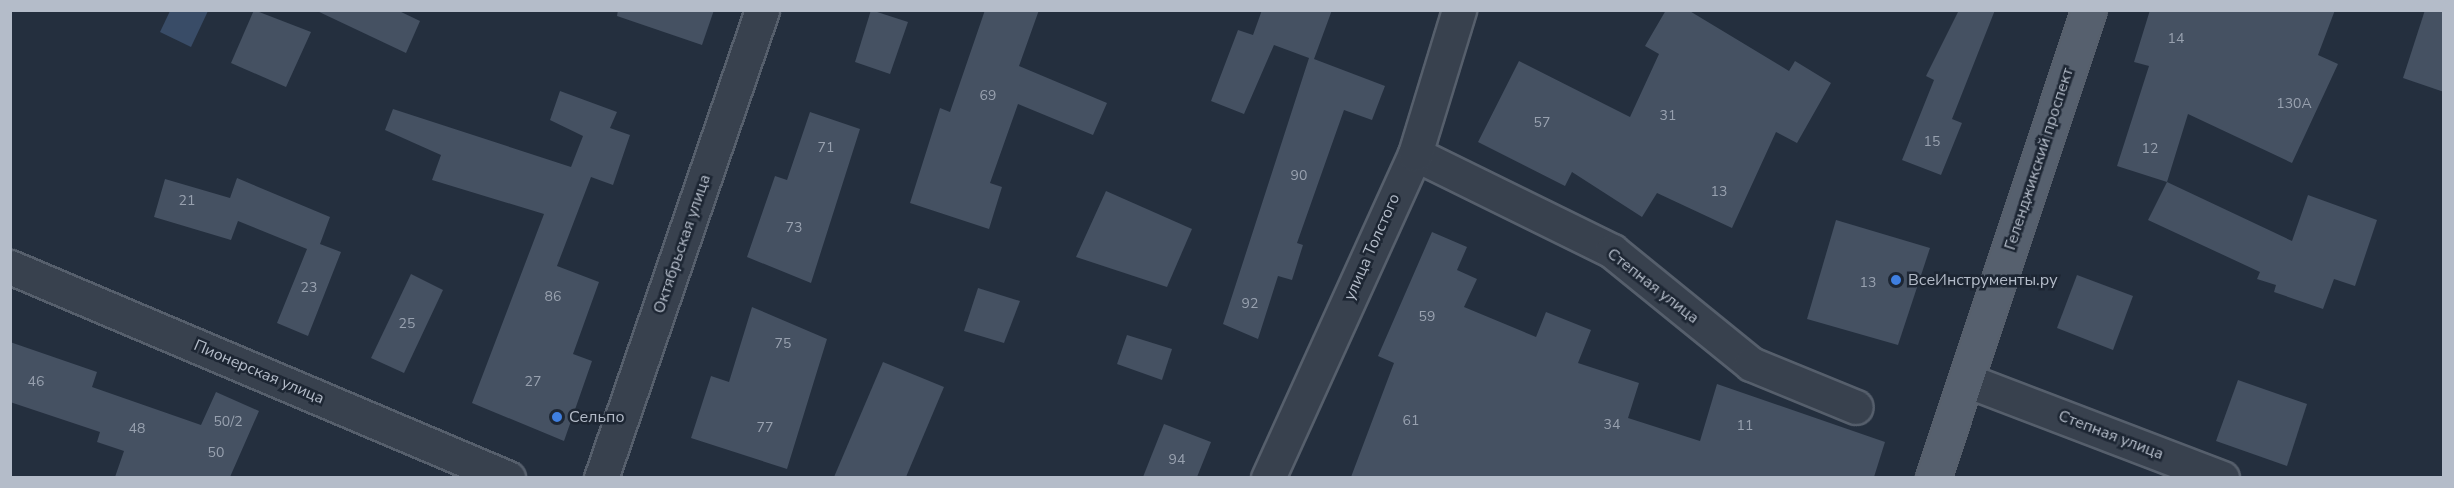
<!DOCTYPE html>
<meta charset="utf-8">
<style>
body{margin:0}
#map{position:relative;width:2454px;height:488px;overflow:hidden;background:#242f3e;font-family:"Nunito Sans",sans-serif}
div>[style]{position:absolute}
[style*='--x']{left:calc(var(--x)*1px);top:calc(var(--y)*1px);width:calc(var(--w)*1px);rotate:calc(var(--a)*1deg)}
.water>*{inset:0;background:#394c67}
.building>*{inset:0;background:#455162}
.roads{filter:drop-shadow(2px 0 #565f6c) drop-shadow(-2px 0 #565f6c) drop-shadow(0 2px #565f6c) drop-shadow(0 -2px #565f6c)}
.street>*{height:33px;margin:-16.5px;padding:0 16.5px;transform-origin:16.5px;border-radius:16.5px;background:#38414e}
.primary>*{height:33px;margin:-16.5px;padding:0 16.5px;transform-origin:16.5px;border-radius:16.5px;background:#56606e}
.dots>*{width:16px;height:16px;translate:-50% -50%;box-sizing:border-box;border:3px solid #1d2633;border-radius:50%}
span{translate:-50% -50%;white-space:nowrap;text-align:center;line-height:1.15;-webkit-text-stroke:5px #1d2633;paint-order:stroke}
.number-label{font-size:14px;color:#98a1af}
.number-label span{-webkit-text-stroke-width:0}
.street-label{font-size:16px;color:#b4bcc9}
.poi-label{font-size:16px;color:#b4bcc9}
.left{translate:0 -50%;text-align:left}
.frame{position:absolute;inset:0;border:12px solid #b4bcc9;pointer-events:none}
</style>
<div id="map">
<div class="water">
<i style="clip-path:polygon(170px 11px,208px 11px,191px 47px,160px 32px)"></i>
</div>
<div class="building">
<i style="clip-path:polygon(254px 10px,311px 32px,286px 87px,231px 63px)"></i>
<i style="clip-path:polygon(315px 10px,397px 10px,420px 21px,406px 53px)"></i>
<i style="clip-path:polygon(618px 10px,714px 10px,702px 45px,617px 16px)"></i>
<i style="clip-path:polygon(871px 10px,908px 22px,890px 74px,855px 62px)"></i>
<i style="clip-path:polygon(985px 10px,1039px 10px,1019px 66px,1107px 103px,1093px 135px,1018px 104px,990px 183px,1002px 187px,989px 229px,910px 203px,940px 108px,950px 112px)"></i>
<i style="clip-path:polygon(1262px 10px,1332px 10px,1314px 59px,1385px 86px,1372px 120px,1344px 110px,1297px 243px,1303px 245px,1292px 280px,1278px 276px,1258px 339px,1223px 324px,1309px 58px,1274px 45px,1244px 114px,1211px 101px,1238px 30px,1253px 35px)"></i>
<i style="clip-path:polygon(1666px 10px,1688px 10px,1789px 71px,1795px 61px,1831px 83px,1797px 143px,1776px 132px,1732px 228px,1657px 193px,1642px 217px,1572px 172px,1565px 186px,1478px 142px,1519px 61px,1630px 117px,1659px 54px,1645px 46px)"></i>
<i style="clip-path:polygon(1959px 10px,1995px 10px,1952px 119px,1962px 123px,1941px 175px,1902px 160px,1934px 80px,1926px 76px)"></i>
<i style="clip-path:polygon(2150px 10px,2335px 10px,2318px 55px,2338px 64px,2292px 163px,2188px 114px,2167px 182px,2117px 166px,2149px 66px,2134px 62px)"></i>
<i style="clip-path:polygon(2425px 10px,2444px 10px,2444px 92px,2403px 78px)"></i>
<i style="clip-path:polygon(560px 91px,617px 112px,610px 128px,630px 135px,613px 185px,591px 177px,557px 266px,599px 282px,573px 354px,592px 361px,564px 441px,472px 403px,544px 214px,432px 180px,441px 155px,385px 130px,393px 109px,571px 167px,583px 136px,550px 120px)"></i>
<i style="clip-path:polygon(810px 112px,860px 129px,811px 283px,747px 257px,775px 176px,787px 180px)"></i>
<i style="clip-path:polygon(237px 178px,330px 217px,320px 244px,341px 252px,308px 336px,277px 323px,307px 249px,238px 221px,231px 240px,154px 217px,165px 179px,230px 198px)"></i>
<i style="clip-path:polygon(2167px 182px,2292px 241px,2308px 195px,2377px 220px,2355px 286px,2334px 279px,2323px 309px,2274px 292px,2276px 285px,2257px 279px,2260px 272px,2148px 220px)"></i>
<i style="clip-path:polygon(1106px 191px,1192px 229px,1167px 287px,1076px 257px)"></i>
<i style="clip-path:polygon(1836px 220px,1930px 248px,1898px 345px,1807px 319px)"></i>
<i style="clip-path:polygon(1432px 232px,1467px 247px,1457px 270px,1477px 279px,1464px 307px,1536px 337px,1546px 312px,1591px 330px,1578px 363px,1639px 383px,1628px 418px,1700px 441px,1717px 384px,1885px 442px,1874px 477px,1351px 477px,1394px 363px,1378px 356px)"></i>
<i style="clip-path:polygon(411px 274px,443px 290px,404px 373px,371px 358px)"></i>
<i style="clip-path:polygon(2077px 275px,2133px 296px,2113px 350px,2057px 328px)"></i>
<i style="clip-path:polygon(978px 288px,1020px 301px,1004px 343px,964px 331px)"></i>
<i style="clip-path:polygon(752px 307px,827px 339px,787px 469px,691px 438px,711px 376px,729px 382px)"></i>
<i style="clip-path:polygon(1127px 335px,1172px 349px,1162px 380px,1117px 364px)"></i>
<i style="clip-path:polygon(10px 342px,97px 372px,92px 387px,201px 425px,216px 392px,259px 411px,230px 477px,115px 477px,124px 451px,97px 442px,100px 432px,10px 402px)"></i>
<i style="clip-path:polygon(883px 362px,944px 387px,906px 477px,834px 477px)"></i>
<i style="clip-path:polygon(2238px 380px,2307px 404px,2287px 466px,2216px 441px)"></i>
<i style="clip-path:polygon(1164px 424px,1211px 442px,1197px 477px,1143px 477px)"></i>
</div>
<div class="roads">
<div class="street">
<i style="--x:1415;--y:154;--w:220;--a:26.2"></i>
<i style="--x:1612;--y:251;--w:179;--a:39.1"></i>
<i style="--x:1751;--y:364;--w:113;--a:22.3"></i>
<i style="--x:10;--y:267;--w:541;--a:22.96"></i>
<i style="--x:1966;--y:380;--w:274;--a:20.9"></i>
<i style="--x:601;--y:478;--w:495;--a:-71"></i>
<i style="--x:1268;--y:478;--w:356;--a:-65.6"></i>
<i style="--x:1415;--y:154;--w:151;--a:-73"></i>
</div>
<div class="primary">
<i style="--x:1933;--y:478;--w:493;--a:-71.6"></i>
</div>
</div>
<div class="dots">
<i style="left:1896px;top:280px;background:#3f7fe0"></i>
<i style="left:557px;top:417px;background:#3f7fe0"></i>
</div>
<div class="number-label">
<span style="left:2176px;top:39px">14</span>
<span style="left:988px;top:96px">69</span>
<span style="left:2294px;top:104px">130А</span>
<span style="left:1668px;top:116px">31</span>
<span style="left:1542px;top:123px">57</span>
<span style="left:1932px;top:142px">15</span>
<span style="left:826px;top:148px">71</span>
<span style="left:2150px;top:149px">12</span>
<span style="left:1299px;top:176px">90</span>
<span style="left:1719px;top:192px">13</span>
<span style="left:187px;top:201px">21</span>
<span style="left:794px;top:228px">73</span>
<span style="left:1868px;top:283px">13</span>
<span style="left:309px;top:288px">23</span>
<span style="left:553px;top:297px">86</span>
<span style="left:1250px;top:304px">92</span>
<span style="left:1427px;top:317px">59</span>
<span style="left:407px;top:324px">25</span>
<span style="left:783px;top:344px">75</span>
<span style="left:36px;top:382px">46</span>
<span style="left:533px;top:382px">27</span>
<span style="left:1411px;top:421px">61</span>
<span style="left:228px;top:422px">50/2</span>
<span style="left:1612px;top:425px">34</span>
<span style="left:1745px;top:426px">11</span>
<span style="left:765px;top:428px">77</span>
<span style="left:137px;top:429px">48</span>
<span style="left:216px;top:453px">50</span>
<span style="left:1177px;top:460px">94</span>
</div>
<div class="street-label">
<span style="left:2039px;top:159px;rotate:-72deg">Геленджикский проспект</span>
<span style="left:682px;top:244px;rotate:-71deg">Октябрьская улица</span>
<span style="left:1372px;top:247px;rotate:-66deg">улица Толстого</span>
<span style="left:1653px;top:286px;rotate:38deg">Степная улица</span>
<span style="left:259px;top:372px;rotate:23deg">Пионерская улица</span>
<span style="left:2111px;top:435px;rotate:21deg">Степная улица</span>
</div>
<div class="poi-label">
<span class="left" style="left:1908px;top:280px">ВсеИнструменты.ру</span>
<span class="left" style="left:569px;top:417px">Сельпо</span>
</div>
<div class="frame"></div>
</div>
